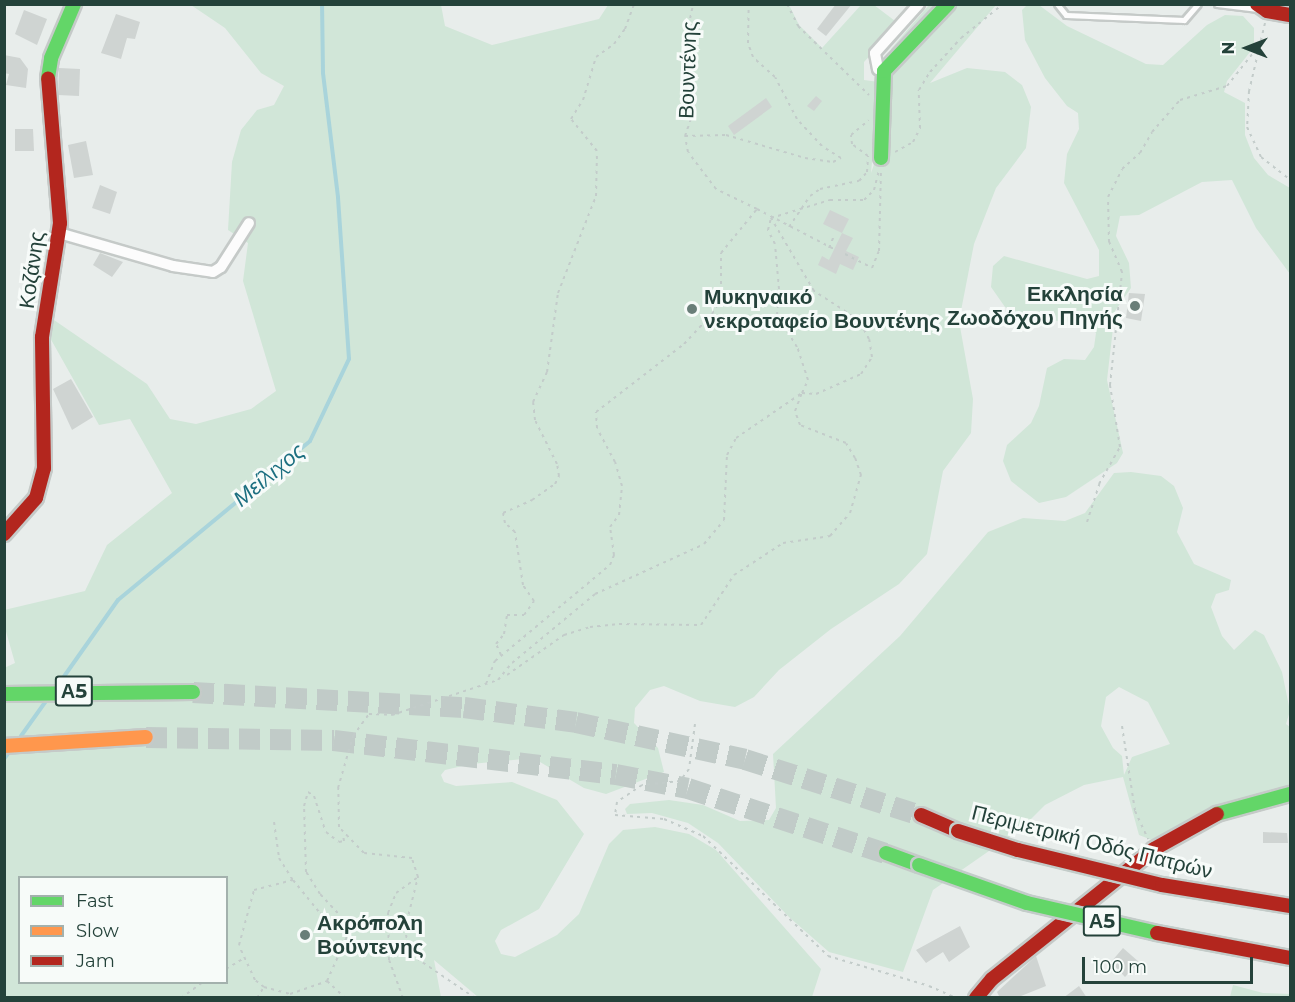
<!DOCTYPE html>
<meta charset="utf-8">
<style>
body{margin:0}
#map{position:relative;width:1295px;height:1002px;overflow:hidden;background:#e8edeb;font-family:Montserrat,sans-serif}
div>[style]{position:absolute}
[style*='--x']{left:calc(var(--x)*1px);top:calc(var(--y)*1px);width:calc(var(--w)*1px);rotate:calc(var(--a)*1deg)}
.green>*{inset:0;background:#d1e6d8}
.stream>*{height:4px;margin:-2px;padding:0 2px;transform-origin:2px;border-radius:2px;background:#a9d4db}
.building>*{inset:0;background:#cfd4d2}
.highway-tunnel>*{height:21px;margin-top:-10.5px;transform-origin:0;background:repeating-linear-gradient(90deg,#c1cbc8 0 21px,transparent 0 31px)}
.path>*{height:2px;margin-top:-1px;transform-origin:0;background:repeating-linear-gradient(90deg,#c3ccca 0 3px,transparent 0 7.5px)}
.roads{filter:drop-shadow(2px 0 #c5cac8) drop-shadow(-2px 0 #c5cac8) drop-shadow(0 2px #c5cac8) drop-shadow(0 -2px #c5cac8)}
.lane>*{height:5px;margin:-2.5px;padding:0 2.5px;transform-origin:2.5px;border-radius:2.5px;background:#fcfcfc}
.street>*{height:10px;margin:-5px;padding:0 5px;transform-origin:5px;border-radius:5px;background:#fcfcfc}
.fast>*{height:14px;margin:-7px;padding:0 7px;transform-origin:7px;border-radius:7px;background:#63d668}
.slow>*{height:14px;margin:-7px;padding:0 7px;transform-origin:7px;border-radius:7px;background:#ff974d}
.jam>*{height:14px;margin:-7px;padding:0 7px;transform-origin:7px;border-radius:7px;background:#b3261e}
.bridges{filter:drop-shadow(2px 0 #c3ccc9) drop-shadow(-2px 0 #c3ccc9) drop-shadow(0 2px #c3ccc9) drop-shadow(0 -2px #c3ccc9)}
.fast-bridge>*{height:14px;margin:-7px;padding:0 7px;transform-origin:7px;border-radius:7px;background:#63d668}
.jam-bridge>*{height:14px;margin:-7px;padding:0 7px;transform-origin:7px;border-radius:7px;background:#b3261e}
.dots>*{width:16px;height:16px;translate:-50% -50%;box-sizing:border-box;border:3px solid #f7fbf9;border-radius:50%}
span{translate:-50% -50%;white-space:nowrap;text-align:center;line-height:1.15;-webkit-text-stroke:6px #f7fbf9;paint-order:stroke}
.shield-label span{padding:2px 4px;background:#f7fbf9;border:2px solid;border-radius:4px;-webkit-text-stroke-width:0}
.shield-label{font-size:20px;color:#24423a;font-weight:700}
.street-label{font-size:21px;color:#24423a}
.poi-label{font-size:21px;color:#24423a;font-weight:700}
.right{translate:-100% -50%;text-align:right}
.left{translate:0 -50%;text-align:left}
.water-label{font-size:22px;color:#1c6f80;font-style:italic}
.frame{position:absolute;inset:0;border:6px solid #24423a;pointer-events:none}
.legend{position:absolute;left:18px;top:876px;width:210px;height:108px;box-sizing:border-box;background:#f7fbf9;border:2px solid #a3b1ad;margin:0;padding:8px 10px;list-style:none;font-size:18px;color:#24423a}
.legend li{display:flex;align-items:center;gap:12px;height:30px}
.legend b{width:30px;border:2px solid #a3b1ad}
.north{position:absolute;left:1217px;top:18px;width:60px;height:60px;-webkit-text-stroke:4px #f7fbf9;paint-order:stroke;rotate:270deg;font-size:16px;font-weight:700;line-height:24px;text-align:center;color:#24423a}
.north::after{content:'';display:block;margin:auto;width:21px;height:27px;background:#24423a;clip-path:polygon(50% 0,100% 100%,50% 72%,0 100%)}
.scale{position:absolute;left:1082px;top:957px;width:171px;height:27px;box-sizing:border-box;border:3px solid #24423a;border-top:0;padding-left:8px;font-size:18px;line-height:21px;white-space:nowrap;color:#24423a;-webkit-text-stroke:4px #f7fbf9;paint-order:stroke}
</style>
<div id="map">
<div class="green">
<i style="clip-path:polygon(evenodd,191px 5px,441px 5px,445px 26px,492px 45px,599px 19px,608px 5px,789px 5px,799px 25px,822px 48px,861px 5px,874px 5px,899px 24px,864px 62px,864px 80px,879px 82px,871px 173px,889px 121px,893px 78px,891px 49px,929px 5px,996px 5px,930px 83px,967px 68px,1005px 72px,1022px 85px,1031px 107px,1026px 148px,996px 188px,974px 244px,959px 321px,973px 399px,971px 433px,943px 471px,927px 554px,899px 584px,831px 629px,779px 670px,754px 697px,735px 707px,700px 701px,664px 686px,650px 690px,635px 708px,634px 723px,658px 748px,664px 772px,606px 794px,584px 788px,540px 762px,523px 759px,471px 764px,445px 770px,441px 775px,444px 782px,456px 786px,512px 782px,557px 800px,584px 834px,539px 909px,501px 930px,495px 941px,501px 954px,515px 957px,557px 935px,579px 914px,609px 844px,623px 830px,655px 827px,689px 834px,716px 850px,821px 969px,812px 997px,478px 997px,434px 960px,441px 997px,5px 997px,4px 668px,15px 663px,5px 628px,4px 610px,85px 591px,107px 545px,172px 493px,130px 419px,99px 425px,49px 336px,54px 320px,147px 384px,170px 419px,196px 424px,251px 409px,276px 391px,243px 281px,248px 243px,228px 230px,232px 162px,241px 130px,257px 110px,274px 105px,284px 86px,261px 73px,225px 28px,191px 5px,20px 878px,226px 878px,226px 982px,20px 982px,20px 878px)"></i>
<i style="clip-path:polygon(1027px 5px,1039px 5px,1067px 26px,1146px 64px,1163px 65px,1207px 25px,1225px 15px,1243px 16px,1254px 28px,1254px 47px,1227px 81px,1224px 92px,1245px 103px,1245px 135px,1254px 158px,1268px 175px,1290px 188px,1290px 274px,1256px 228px,1232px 180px,1202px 182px,1139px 215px,1120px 216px,1116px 236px,1129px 263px,1131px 288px,1115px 311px,1107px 380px,1123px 453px,1117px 463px,1066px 497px,1039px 503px,1011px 481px,1003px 461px,1007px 445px,1031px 423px,1039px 406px,1047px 368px,1064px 359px,1085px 360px,1094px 347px,1096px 333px,1087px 323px,1032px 319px,1005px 307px,991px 287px,993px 266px,1004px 256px,1087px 279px,1099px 276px,1099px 250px,1064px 183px,1067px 154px,1079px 129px,1078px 113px,1067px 106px,1045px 78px,1025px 40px,1022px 10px)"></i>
<i style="clip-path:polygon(evenodd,1131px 472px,1161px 476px,1174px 486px,1183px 508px,1177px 532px,1194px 564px,1231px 580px,1229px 590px,1216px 594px,1211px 607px,1222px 636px,1234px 650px,1255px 630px,1264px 635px,1282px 672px,1290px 711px,1286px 724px,1290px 727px,1290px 790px,1157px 842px,1139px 835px,1123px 777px,1084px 785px,1045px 805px,1022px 828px,933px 890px,903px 972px,829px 952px,789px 917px,718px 843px,688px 823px,652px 813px,627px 814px,625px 809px,630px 804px,669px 800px,703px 805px,740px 821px,769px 820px,776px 808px,773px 754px,900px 636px,988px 532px,1023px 518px,1065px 521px,1085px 513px,1114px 473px,1131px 472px,1119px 687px,1148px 702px,1170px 744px,1132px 757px,1124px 775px,1122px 756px,1113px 748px,1101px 726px,1106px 697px,1119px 687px)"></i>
<i style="clip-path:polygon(1233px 985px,1263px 993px,1290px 994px,1290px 997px,1230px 997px)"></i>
</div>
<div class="stream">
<i style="--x:58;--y:685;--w:104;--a:-54.8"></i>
<i style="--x:118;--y:600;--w:249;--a:-39.6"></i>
<i style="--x:310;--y:441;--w:91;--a:-64.6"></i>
<i style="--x:349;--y:359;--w:162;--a:-93.9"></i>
<i style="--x:338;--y:197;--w:125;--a:-96.9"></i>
<i style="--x:323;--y:73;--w:69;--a:-90.8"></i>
<i style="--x:21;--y:736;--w:43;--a:-54.5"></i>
<i style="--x:4;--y:759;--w:9;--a:-54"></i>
</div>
<div class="building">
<i style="clip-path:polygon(836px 4px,852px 4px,826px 36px,817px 29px)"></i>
<i style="clip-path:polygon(24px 10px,47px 19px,37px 45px,15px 34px)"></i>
<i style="clip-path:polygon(116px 14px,140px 22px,135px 39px,127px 38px,121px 59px,101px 53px)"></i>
<i style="clip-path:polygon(4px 55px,20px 58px,28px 69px,26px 88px,6px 85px,9px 74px,4px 73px)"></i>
<i style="clip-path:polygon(59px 68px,80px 69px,79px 96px,58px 95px)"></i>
<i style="clip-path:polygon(816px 96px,822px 101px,814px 111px,807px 106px)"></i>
<i style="clip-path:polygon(766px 98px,772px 107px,734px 135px,728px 126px)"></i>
<i style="clip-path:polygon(15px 129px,33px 129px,34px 151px,15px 151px)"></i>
<i style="clip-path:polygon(86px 141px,93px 175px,74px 178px,68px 145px)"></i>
<i style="clip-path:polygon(100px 185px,117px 192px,110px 214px,92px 208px)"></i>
<i style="clip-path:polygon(830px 210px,849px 219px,842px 233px,823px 224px)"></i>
<i style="clip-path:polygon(842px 233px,853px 238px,846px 251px,859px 257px,853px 270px,840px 264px,836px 274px,818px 265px,822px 256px,829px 260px)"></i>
<i style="clip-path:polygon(100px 253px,123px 262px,112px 277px,93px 265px)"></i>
<i style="clip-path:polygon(1129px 293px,1145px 294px,1141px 321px,1126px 318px)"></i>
<i style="clip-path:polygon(71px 379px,93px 417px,72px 430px,53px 389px)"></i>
<i style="clip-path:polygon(1263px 832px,1287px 833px,1288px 843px,1263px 843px)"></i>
<i style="clip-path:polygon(960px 926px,970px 947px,949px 962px,943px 952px,926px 963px,916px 950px)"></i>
<i style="clip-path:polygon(1123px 948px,1139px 962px,1125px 977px,1111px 962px)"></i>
<i style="clip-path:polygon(1036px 956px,1046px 986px,1016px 998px,1000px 998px,997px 992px)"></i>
<i style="clip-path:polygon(1079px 986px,1087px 998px,1063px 998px)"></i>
</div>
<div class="highway-tunnel">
<i style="--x:193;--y:692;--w:271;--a:3.2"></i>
<i style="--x:464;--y:707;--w:113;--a:7.6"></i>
<i style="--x:576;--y:722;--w:173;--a:12.3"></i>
<i style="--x:745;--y:759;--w:185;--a:17.7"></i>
<i style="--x:146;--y:737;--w:188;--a:0.9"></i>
<i style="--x:334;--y:740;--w:284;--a:6.9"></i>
<i style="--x:616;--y:774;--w:73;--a:11"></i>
<i style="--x:688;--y:788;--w:208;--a:18.2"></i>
</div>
<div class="path">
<i style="--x:787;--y:4;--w:25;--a:63"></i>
<i style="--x:798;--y:26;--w:99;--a:44.2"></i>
<i style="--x:1265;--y:23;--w:70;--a:103.2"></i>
<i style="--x:1249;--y:91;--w:36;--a:93"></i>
<i style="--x:1247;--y:127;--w:33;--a:65"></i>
<i style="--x:1261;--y:157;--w:37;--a:38"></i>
<i style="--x:685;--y:136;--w:41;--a:-1.4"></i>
<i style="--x:726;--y:135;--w:82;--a:16.2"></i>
<i style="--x:805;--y:158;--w:28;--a:8"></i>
<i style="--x:833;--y:162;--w:9;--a:-27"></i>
<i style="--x:841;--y:158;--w:22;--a:-148"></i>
<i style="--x:822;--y:146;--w:37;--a:-133"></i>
<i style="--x:797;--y:119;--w:47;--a:-117.6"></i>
<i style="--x:775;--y:77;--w:30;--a:-138"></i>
<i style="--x:753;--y:57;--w:15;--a:-110"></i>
<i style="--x:748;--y:43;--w:39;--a:-89"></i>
<i style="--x:895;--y:152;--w:21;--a:-29"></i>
<i style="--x:913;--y:142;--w:16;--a:-63"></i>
<i style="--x:920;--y:128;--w:38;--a:-92"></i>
<i style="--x:919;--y:90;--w:21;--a:-59"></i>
<i style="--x:930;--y:72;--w:46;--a:-47.6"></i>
<i style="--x:961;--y:38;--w:54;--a:-39"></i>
<i style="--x:757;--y:209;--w:87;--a:27.5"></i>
<i style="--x:789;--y:227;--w:37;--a:-56"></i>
<i style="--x:810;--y:196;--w:12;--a:-35"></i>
<i style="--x:820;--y:189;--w:40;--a:-12"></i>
<i style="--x:859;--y:181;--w:12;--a:-48"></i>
<i style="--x:867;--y:172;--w:16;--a:-86"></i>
<i style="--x:868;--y:156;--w:20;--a:-143"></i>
<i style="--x:852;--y:144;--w:9;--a:-96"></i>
<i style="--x:851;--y:135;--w:23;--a:-40"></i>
<i style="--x:829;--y:248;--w:11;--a:-68"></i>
<i style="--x:845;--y:254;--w:30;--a:27"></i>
<i style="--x:872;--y:268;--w:18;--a:-68"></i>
<i style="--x:879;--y:251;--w:81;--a:-88.6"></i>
<i style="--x:1087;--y:522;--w:40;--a:-72"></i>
<i style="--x:1099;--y:484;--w:43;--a:-60.4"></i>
<i style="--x:1120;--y:447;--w:63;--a:-99.2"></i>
<i style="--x:1110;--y:385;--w:114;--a:-83.9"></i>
<i style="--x:1122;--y:272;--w:33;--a:-113"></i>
<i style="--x:1109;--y:242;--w:45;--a:-91.3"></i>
<i style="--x:1108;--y:197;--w:31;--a:-63"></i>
<i style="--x:1122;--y:169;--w:24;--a:-42"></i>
<i style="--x:1140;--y:153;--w:24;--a:-60"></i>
<i style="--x:1152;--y:132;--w:43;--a:-48.8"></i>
<i style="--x:1180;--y:100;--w:49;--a:-16.6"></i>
<i style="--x:1227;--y:86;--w:55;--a:-51.7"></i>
<i style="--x:501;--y:655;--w:12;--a:-114"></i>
<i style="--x:496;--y:644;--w:13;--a:-51"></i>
<i style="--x:504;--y:634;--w:19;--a:-81"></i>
<i style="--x:507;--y:615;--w:17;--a:0"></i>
<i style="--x:524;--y:615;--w:17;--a:-54"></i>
<i style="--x:534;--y:601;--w:19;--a:-125"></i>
<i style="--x:523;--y:585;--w:54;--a:-98.6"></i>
<i style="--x:515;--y:532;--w:13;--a:-138"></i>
<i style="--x:505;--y:523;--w:10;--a:-101"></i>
<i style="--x:503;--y:513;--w:32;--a:-24"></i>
<i style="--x:532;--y:500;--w:28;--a:-35"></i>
<i style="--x:555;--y:484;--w:9;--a:-63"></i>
<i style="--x:559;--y:476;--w:12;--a:-99"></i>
<i style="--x:557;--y:464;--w:49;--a:-116.6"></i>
<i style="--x:535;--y:420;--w:18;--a:-96"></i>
<i style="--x:533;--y:402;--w:33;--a:-65"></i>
<i style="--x:547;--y:372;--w:80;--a:-82.1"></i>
<i style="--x:558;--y:293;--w:104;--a:-68.6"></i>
<i style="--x:596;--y:196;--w:45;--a:-88.7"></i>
<i style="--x:597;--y:151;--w:41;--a:-129.1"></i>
<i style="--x:571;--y:119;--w:22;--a:-58"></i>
<i style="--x:583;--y:100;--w:45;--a:-73.2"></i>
<i style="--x:596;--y:57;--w:22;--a:-36"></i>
<i style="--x:614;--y:44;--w:19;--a:-54"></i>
<i style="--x:625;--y:29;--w:27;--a:-70"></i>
<i style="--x:507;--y:675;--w:70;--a:-35.1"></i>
<i style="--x:564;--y:635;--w:27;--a:-17"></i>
<i style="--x:590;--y:627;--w:29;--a:-6"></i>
<i style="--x:619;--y:624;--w:82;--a:0.7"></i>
<i style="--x:701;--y:625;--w:60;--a:-56.6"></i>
<i style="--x:734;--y:575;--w:59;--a:-33.1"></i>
<i style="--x:783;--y:543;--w:48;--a:-8.5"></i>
<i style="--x:830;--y:536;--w:30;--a:-49"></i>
<i style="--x:850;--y:513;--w:40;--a:-74"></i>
<i style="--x:861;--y:475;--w:18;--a:-109"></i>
<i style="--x:855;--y:458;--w:17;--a:-121"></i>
<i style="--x:846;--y:443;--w:49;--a:-158.6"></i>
<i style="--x:800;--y:425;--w:15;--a:-110"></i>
<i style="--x:795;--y:411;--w:19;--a:-69"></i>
<i style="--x:802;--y:393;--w:14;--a:4"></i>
<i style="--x:816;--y:394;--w:49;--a:-24"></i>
<i style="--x:861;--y:374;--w:20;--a:-57"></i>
<i style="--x:872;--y:357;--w:18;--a:-99"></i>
<i style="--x:869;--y:339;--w:21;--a:-118"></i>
<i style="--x:859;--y:320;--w:54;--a:-147.2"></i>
<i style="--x:814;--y:291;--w:85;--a:-120.5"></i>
<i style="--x:486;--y:684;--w:25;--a:-69"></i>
<i style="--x:495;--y:661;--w:150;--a:-39.9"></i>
<i style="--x:610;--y:565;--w:11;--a:-68"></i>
<i style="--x:614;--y:555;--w:28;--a:-98"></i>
<i style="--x:610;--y:527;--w:15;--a:-53"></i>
<i style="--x:619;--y:515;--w:29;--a:-84"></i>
<i style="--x:622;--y:486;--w:25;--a:-106"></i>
<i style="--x:615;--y:462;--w:38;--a:-118"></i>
<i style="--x:597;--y:428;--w:16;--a:-94"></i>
<i style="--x:596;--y:412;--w:111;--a:-37.7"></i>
<i style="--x:684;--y:344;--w:41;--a:-47"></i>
<i style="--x:712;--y:314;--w:17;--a:-59"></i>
<i style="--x:721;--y:299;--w:46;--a:-90"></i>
<i style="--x:721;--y:253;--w:57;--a:-50.7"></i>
<i style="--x:757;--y:209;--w:46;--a:-154"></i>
<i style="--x:716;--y:189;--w:46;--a:-127.1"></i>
<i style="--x:688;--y:152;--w:16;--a:-101"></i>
<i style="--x:685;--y:136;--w:18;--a:-71"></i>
<i style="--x:691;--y:119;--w:86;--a:-92.7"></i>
<i style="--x:687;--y:33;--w:30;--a:-78"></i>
<i style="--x:695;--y:724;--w:45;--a:97.6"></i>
<i style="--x:689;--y:769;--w:15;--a:127"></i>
<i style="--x:680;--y:781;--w:38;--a:174"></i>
<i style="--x:642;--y:785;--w:30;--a:146"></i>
<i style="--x:617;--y:802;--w:13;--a:99"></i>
<i style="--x:615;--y:815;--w:49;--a:4.7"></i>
<i style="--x:664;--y:819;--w:43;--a:23.6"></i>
<i style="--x:703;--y:836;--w:173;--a:43.8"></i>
<i style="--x:828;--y:956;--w:105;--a:16.5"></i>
<i style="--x:929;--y:986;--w:30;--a:24"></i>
<i style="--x:1122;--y:726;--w:86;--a:81.3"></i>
<i style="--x:1135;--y:811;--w:31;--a:65"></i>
<i style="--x:274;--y:822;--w:36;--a:82"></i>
<i style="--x:279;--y:858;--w:26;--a:58"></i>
<i style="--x:226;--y:969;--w:21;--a:-31"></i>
<i style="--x:327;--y:981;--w:25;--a:43"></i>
<i style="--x:264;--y:987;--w:11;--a:-142"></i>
<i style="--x:255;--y:980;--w:38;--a:-115"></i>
<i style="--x:239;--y:945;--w:57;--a:-74.7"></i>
<i style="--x:254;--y:890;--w:40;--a:-14.4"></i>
<i style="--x:293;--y:880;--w:43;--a:50.7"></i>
<i style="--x:320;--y:913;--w:19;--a:32"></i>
<i style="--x:336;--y:923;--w:10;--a:-11"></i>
<i style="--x:181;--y:998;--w:27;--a:-36"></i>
<i style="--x:257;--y:998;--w:13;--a:-58"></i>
<i style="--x:264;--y:987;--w:27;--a:15"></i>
<i style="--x:290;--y:994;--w:39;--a:-19"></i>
<i style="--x:327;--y:981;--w:54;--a:-65.8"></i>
<i style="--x:349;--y:932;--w:8;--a:-97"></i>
<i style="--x:348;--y:924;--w:41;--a:-133"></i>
<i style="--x:320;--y:894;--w:26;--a:-122"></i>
<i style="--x:306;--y:872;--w:66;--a:-91.7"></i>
<i style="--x:304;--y:806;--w:15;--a:-74"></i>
<i style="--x:308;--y:792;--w:7;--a:34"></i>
<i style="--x:314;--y:796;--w:38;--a:72"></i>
<i style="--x:326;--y:832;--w:16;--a:38"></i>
<i style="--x:339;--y:842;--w:5;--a:-11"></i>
<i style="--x:344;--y:841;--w:6;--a:-99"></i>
<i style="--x:403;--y:998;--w:40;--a:-110.2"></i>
<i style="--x:389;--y:960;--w:47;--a:-91.2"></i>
<i style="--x:388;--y:913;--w:22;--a:-68"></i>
<i style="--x:396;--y:893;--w:26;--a:-36"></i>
<i style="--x:475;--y:998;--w:68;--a:-145.8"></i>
<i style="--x:419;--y:960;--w:19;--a:-126"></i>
<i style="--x:408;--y:945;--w:16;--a:-101"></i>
<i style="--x:405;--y:929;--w:54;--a:-76"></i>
<i style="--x:418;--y:877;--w:20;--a:-108"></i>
<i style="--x:412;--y:858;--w:48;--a:-174.1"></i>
<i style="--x:364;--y:853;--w:36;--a:-134"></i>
<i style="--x:339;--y:827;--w:39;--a:-91"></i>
<i style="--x:338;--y:788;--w:54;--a:-73.9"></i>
<i style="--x:353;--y:736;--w:27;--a:-54"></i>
<i style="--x:369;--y:714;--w:23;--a:2"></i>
<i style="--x:392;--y:715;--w:112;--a:-18.3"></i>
<i style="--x:498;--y:680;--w:22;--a:-51"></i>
<i style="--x:512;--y:663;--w:108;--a:-39.7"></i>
<i style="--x:595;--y:594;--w:120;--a:-24.6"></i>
<i style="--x:704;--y:544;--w:31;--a:-50"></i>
<i style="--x:724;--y:520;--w:65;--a:-87.4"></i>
<i style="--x:727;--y:455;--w:19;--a:-62"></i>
<i style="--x:736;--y:438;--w:80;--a:-34.3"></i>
<i style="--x:802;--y:393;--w:14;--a:-65"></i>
<i style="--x:808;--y:380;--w:35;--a:-108"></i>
<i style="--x:797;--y:347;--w:38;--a:-122"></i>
<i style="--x:777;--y:315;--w:26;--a:-86"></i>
<i style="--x:779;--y:289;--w:45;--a:-95.1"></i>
<i style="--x:775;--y:244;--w:16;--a:-117"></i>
<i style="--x:768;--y:230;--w:12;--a:-76"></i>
<i style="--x:771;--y:218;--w:62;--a:-17"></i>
<i style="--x:830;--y:200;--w:34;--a:0"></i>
<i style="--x:864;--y:200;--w:14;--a:-45"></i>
<i style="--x:874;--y:190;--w:21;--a:-76"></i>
</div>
<div class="roads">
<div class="lane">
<i style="--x:1057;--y:4;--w:14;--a:51"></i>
<i style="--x:1066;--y:15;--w:118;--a:2.4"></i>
<i style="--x:1184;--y:20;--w:21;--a:-49"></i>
<i style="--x:1217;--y:4;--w:41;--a:7"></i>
</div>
<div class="street">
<i style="--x:884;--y:71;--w:6;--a:-162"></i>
<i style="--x:878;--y:69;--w:16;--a:-101"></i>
<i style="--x:875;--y:53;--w:66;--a:-48.1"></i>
<i style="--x:59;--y:233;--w:119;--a:16.1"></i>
<i style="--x:173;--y:266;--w:40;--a:8.5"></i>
<i style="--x:213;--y:272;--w:9;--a:-32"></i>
<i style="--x:221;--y:267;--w:52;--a:-57.5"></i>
</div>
<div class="fast">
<i style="--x:48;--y:78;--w:20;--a:-81"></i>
<i style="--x:51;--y:58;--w:59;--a:-66.9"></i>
<i style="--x:881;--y:158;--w:87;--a:-88"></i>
<i style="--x:884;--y:71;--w:93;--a:-46.3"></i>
<i style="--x:4;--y:694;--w:189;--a:-0.6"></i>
<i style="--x:1217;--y:814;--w:76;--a:-15.3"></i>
<i style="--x:886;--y:853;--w:35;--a:20"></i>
</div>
<div class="slow">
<i style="--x:4;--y:746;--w:142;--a:-3.6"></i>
</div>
<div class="jam">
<i style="--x:1257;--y:4;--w:12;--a:35"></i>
<i style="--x:1267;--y:11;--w:23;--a:10"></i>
<i style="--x:4;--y:534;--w:48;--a:-48.4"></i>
<i style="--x:36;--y:498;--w:31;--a:-75"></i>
<i style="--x:44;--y:468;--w:131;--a:-90.9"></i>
<i style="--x:42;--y:337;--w:115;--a:-81"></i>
<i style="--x:60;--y:223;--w:145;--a:-94.7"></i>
<i style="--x:921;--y:815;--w:40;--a:23.4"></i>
<i style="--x:976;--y:998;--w:25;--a:-50"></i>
<i style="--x:992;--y:979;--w:208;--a:-38.7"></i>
<i style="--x:1154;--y:849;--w:72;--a:-29.1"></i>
</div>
</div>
<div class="bridges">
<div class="fast-bridge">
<i style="--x:919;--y:865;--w:114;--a:19.4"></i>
<i style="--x:1027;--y:903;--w:133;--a:13"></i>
</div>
<div class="jam-bridge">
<i style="--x:958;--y:831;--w:63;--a:17.6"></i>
<i style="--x:1018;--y:850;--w:148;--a:13.7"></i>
<i style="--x:1162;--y:885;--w:130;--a:9.3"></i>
<i style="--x:1157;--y:933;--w:135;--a:10.6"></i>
</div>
</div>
<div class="dots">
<i style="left:1135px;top:306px;background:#697e78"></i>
<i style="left:692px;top:309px;background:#697e78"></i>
<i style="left:305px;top:935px;background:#697e78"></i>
</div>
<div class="shield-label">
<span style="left:74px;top:691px">Α5</span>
<span style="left:1102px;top:921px">Α5</span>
</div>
<div class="street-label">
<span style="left:688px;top:70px;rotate:-88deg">Βουντένης</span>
<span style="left:32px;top:270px;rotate:-82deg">Κοζάνης</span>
<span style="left:1092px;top:842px;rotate:14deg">Περιμετρική Οδός Πατρών</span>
</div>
<div class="poi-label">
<span class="right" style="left:1123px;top:306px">Εκκλησία<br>Ζωοδόχου Πηγής</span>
<span class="left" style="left:704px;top:309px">Μυκηναικό<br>νεκροταφείο Βουντένης</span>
<span class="left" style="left:317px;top:935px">Ακρόπολη<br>Βούντενης</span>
</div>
<div class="water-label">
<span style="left:269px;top:475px;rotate:-40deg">Μείλιχος</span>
</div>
<div class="frame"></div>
<ul class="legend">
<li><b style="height:8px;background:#63d668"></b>Fast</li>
<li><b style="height:8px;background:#ff974d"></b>Slow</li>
<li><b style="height:8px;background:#b3261e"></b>Jam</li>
</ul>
<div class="north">N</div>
<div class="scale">100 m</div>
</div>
